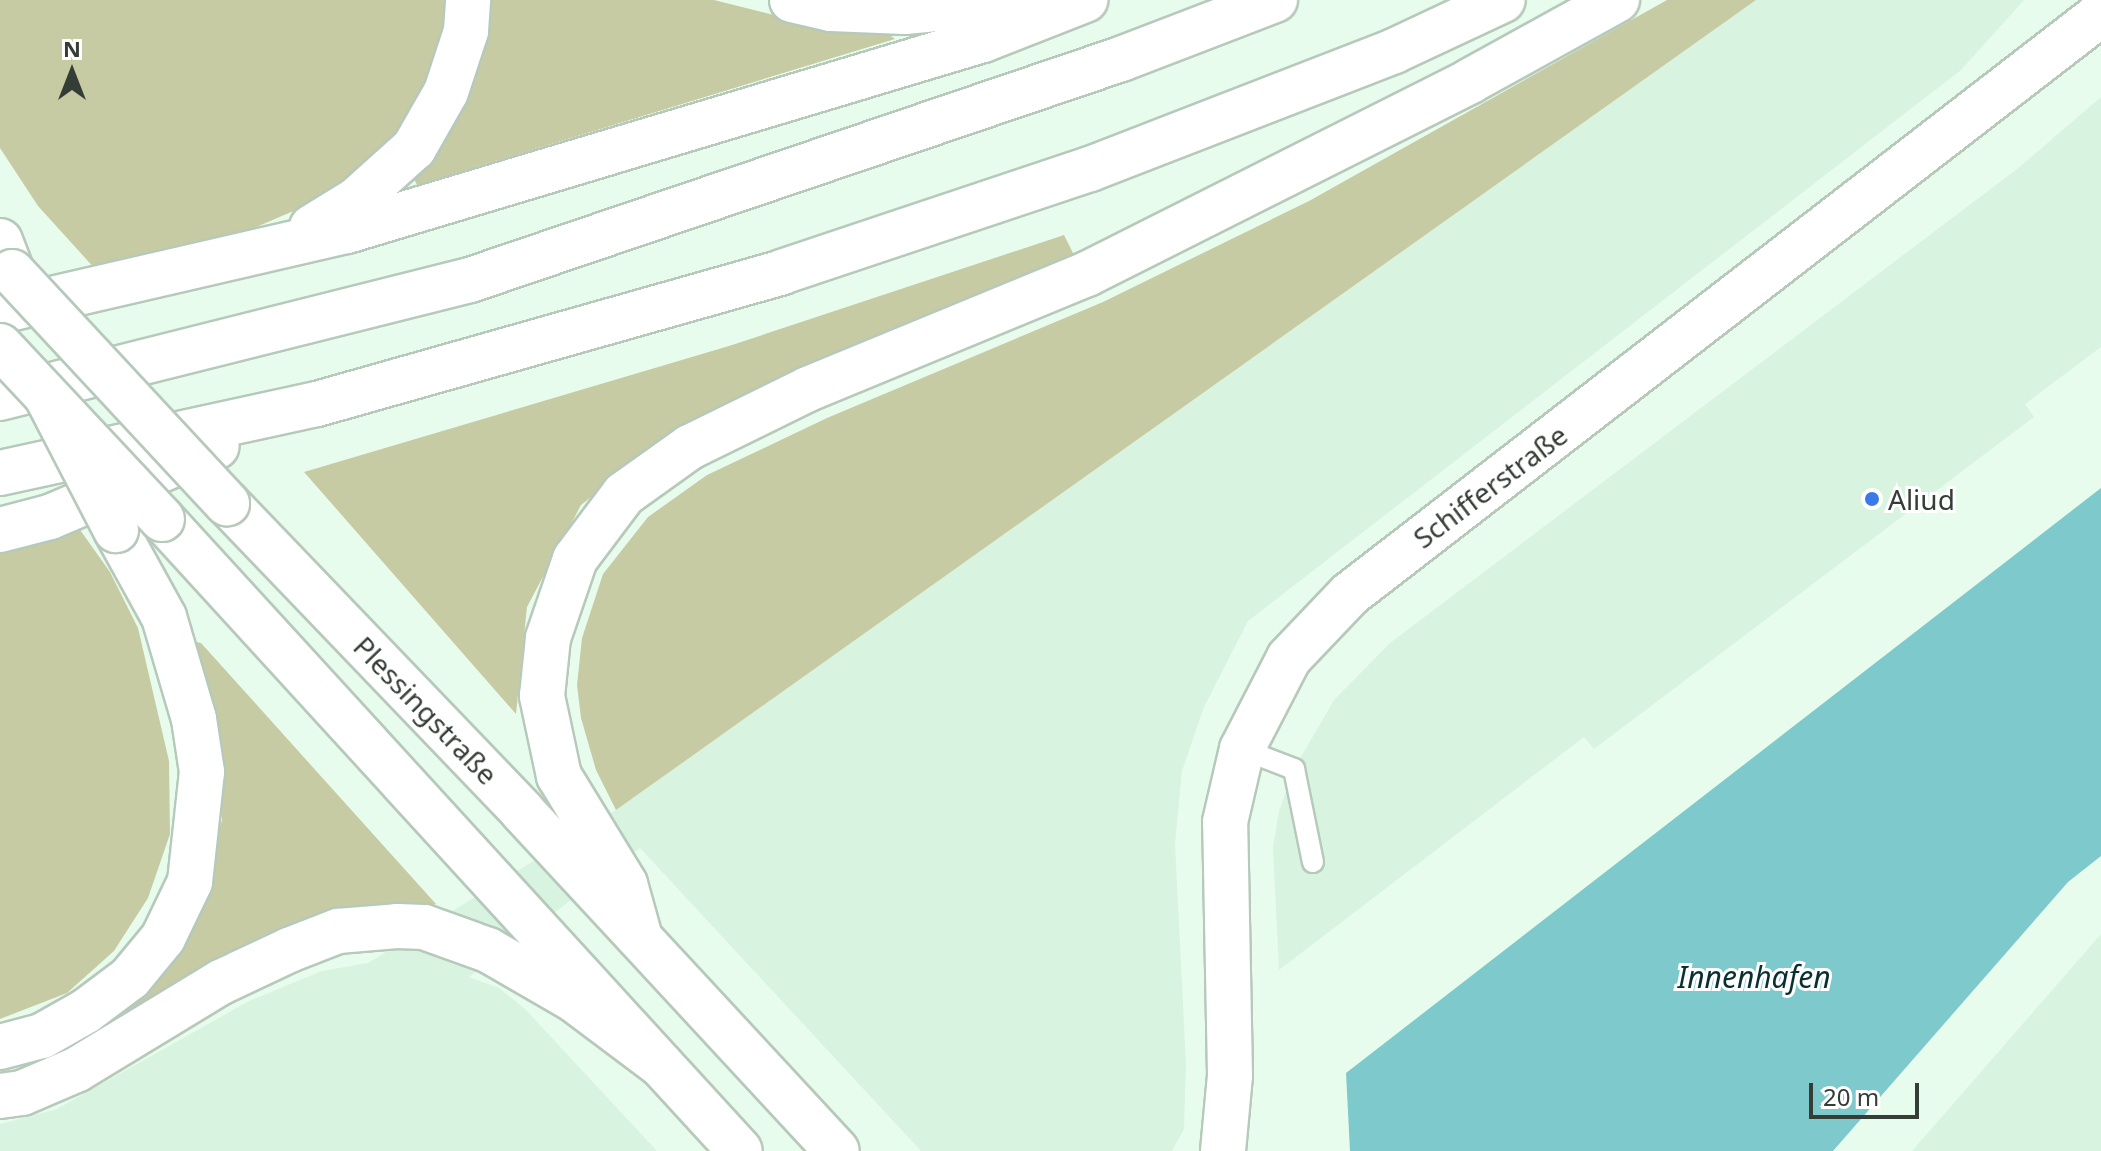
<!DOCTYPE html>
<meta charset="utf-8">
<style>
body{margin:0}
#map{position:relative;width:2101px;height:1151px;overflow:hidden;background:#e8fcee;font-family:"Noto Sans",sans-serif}
div>[style]{position:absolute}
[style*='--x']{left:calc(var(--x)*1px);top:calc(var(--y)*1px);width:calc(var(--w)*1px);rotate:calc(var(--a)*1deg)}
.built>*{inset:0;background:#d8f3e0}
.green>*{inset:0;background:#c7cba3}
.water>*{inset:0;background:#7dc9cb}
.roads{filter:drop-shadow(2px 0 #b6c9bb) drop-shadow(-2px 0 #b6c9bb) drop-shadow(0 2px #b6c9bb) drop-shadow(0 -2px #b6c9bb)}
.service>*{height:20px;margin:-10px;padding:0 10px;transform-origin:10px;border-radius:10px;background:#fff}
.tertiary>*{height:44px;margin:-22px;padding:0 22px;transform-origin:22px;border-radius:22px;background:#fff}
.trunk>*{height:44px;margin:-22px;padding:0 22px;transform-origin:22px;border-radius:22px;background:#fff}
.motorway>*{height:44px;margin:-22px;padding:0 22px;transform-origin:22px;border-radius:22px;background:#fff}
.bridges{filter:drop-shadow(2px 0 #b6c9bb) drop-shadow(-2px 0 #b6c9bb) drop-shadow(0 2px #b6c9bb) drop-shadow(0 -2px #b6c9bb)}
.trunk-bridge>*{height:44px;margin:-22px;padding:0 22px;transform-origin:22px;border-radius:22px;background:#fff}
.motorway-bridge>*{height:44px;margin:-22px;padding:0 22px;transform-origin:22px;border-radius:22px;background:#fff}
.dots>*{width:22px;height:22px;translate:-50% -50%;box-sizing:border-box;border:4px solid #fff;border-radius:50%}
span{translate:-50% -50%;white-space:nowrap;text-align:center;line-height:1.15;-webkit-text-stroke:6px #fff;paint-order:stroke}
.street-label{font-size:28px;color:#353d37}
.poi-label{font-size:28px;color:#353d37}
.left{translate:0 -50%;text-align:left}
.water-label{font-size:30px;color:#093031;font-style:italic}
.north{position:absolute;left:32px;top:32px;width:80px;height:80px;-webkit-text-stroke:6px #fff;paint-order:stroke;rotate:0deg;font-size:22px;font-weight:700;line-height:32px;text-align:center;color:#353d37}
.north::after{content:'';display:block;margin:auto;width:28px;height:36px;background:#353d37;clip-path:polygon(50% 0,100% 100%,50% 72%,0 100%)}
.scale{position:absolute;left:1809px;top:1083px;width:110px;height:36px;box-sizing:border-box;border:4px solid #353d37;border-top:0;padding-left:10px;font-size:24px;line-height:28px;white-space:nowrap;color:#353d37;-webkit-text-stroke:6px #fff;paint-order:stroke}
</style>
<div id="map">
<div class="built">
<i style="clip-path:polygon(1756px 0,2024px 0,1961px 70px,1248px 621px,1204px 707px,1182px 771px,1175px 844px,1186px 1065px,1184px 1129px,1172px 1151px,921px 1151px,640px 848px,469px 977px,499px 988px,525px 1009px,657px 1151px,0 1151px,0 1124px,57px 1109px,249px 1001px,322px 971px,368px 963px,616px 810px)"></i>
<i style="clip-path:polygon(2101px 97px,2101px 347px,2025px 404px,2034px 417px,1594px 749px,1584px 737px,1279px 970px,1273px 847px,1279px 811px,1294px 769px,1334px 700px,1390px 643px,2017px 169px)"></i>
<i style="clip-path:polygon(2101px 934px,2101px 1151px,1912px 1151px)"></i>
</div>
<div class="green">
<i style="clip-path:polygon(0 0,445px 0,445px 25px,427px 84px,397px 138px,347px 188px,238px 235px,97px 271px,38px 206px,0 148px)"></i>
<i style="clip-path:polygon(483px 0,714px 0,825px 28px,887px 33px,895px 39px,417px 185px,413px 177px)"></i>
<i style="clip-path:polygon(1667px 0,1756px 0,616px 810px,596px 770px,581px 718px,577px 685px,582px 638px,603px 574px,648px 517px,707px 475px,827px 418px,1103px 302px,1309px 201px)"></i>
<i style="clip-path:polygon(1064px 235px,1074px 255px,839px 352px,677px 429px,581px 505px,527px 607px,516px 714px,304px 472px,729px 346px)"></i>
<i style="clip-path:polygon(78px 527px,110px 572px,138px 628px,169px 761px,170px 834px,148px 898px,114px 951px,67px 993px,0 1019px,0 544px)"></i>
<i style="clip-path:polygon(188px 640px,201px 643px,436px 904px,94px 1040px,92px 1031px,201px 895px,222px 820px,221px 759px)"></i>
</div>
<div class="water">
<i style="clip-path:polygon(2101px 488px,2101px 856px,2068px 882px,1833px 1151px,1350px 1151px,1346px 1073px)"></i>
</div>
<div class="roads">
<div class="service">
<i style="--x:1242;--y:749;--w:56;--a:21"></i>
<i style="--x:1294;--y:769;--w:95;--a:78.5"></i>
</div>
<div class="tertiary">
<i style="--x:1223;--y:1151;--w:76;--a:-84.7"></i>
<i style="--x:1230;--y:1075;--w:253;--a:-91.1"></i>
<i style="--x:1225;--y:822;--w:75;--a:-76.9"></i>
<i style="--x:1242;--y:749;--w:102;--a:-62.7"></i>
<i style="--x:1289;--y:658;--w:88;--a:-46.4"></i>
<i style="--x:1350;--y:594;--w:949;--a:-37.68"></i>
</div>
<div class="trunk">
<i style="--x:227;--y:503;--w:426;--a:46.2"></i>
<i style="--x:522;--y:811;--w:463;--a:47.2"></i>
<i style="--x:162;--y:519;--w:856;--a:47.56"></i>
</div>
<div class="motorway">
<i style="--x:792;--y:0;--w:40;--a:13"></i>
<i style="--x:831;--y:9;--w:74;--a:2.3"></i>
<i style="--x:905;--y:12;--w:126;--a:-5.5"></i>
<i style="--x:312;--y:227;--w:52;--a:-31.5"></i>
<i style="--x:356;--y:200;--w:78;--a:-41.9"></i>
<i style="--x:414;--y:148;--w:64;--a:-60.3"></i>
<i style="--x:446;--y:92;--w:64;--a:-71.8"></i>
<i style="--x:466;--y:31;--w:31;--a:-86"></i>
<i style="--x:0;--y:241;--w:33;--a:69"></i>
<i style="--x:0;--y:311;--w:356;--a:-13"></i>
<i style="--x:347;--y:231;--w:664;--a:-16.72"></i>
<i style="--x:983;--y:40;--w:110;--a:-21.4"></i>
<i style="--x:0;--y:398;--w:485;--a:-14.1"></i>
<i style="--x:470;--y:280;--w:687;--a:-18.75"></i>
<i style="--x:1121;--y:59;--w:165;--a:-21"></i>
<i style="--x:0;--y:473;--w:324;--a:-12.3"></i>
<i style="--x:317;--y:404;--w:483;--a:-15.8"></i>
<i style="--x:782;--y:272;--w:325;--a:-18.5"></i>
<i style="--x:1090;--y:169;--w:326;--a:-21.2"></i>
<i style="--x:1394;--y:51;--w:120;--a:-25.1"></i>
<i style="--x:0;--y:530;--w:52;--a:-14.6"></i>
<i style="--x:50;--y:517;--w:181;--a:-23"></i>
<i style="--x:640;--y:938;--w:56;--a:-105.5"></i>
<i style="--x:625;--y:884;--w:127;--a:-121.4"></i>
<i style="--x:559;--y:776;--w:82;--a:-102"></i>
<i style="--x:542;--y:696;--w:58;--a:-84.1"></i>
<i style="--x:548;--y:638;--w:83;--a:-71.1"></i>
<i style="--x:575;--y:559;--w:81;--a:-53"></i>
<i style="--x:624;--y:494;--w:81;--a:-35.5"></i>
<i style="--x:690;--y:447;--w:131;--a:-26.2"></i>
<i style="--x:808;--y:389;--w:302;--a:-22.4"></i>
<i style="--x:1087;--y:274;--w:429;--a:-26.7"></i>
<i style="--x:1470;--y:81;--w:168;--a:-28.9"></i>
<i style="--x:0;--y:1047;--w:43;--a:-14.7"></i>
<i style="--x:42;--y:1036;--w:51;--a:-29.6"></i>
<i style="--x:86;--y:1011;--w:55;--a:-36.9"></i>
<i style="--x:130;--y:978;--w:52;--a:-50.5"></i>
<i style="--x:163;--y:938;--w:62;--a:-64.3"></i>
<i style="--x:190;--y:882;--w:111;--a:-83.8"></i>
<i style="--x:202;--y:772;--w:54;--a:-98.6"></i>
<i style="--x:194;--y:719;--w:106;--a:-106.4"></i>
<i style="--x:164;--y:617;--w:99;--a:-118.9"></i>
<i style="--x:0;--y:1096;--w:22;--a:-8"></i>
<i style="--x:22;--y:1093;--w:59;--a:-23.1"></i>
<i style="--x:76;--y:1070;--w:170;--a:-31.3"></i>
<i style="--x:221;--y:982;--w:75;--a:-25.2"></i>
<i style="--x:289;--y:950;--w:53;--a:-21.2"></i>
<i style="--x:338;--y:931;--w:59;--a:-4.8"></i>
<i style="--x:397;--y:926;--w:27;--a:2"></i>
<i style="--x:424;--y:927;--w:68;--a:19.8"></i>
<i style="--x:488;--y:950;--w:98;--a:30"></i>
<i style="--x:573;--y:999;--w:109;--a:36.8"></i>
</div>
</div>
<div class="bridges">
<div class="trunk-bridge">
<i style="--x:12;--y:272;--w:316;--a:47.1"></i>
<i style="--x:0;--y:346;--w:237;--a:46.9"></i>
</div>
<div class="motorway-bridge">
<i style="--x:47;--y:397;--w:150;--a:62.6"></i>
</div>
</div>
<div class="dots">
<i style="left:1872px;top:499px;background:#3c79e8"></i>
</div>
<div class="street-label">
<span style="left:1490px;top:486px;rotate:-37deg">Schifferstraße</span>
<span style="left:426px;top:710px;rotate:46deg">Plessingstraße</span>
</div>
<div class="poi-label">
<span class="left" style="left:1888px;top:499px">Aliud</span>
</div>
<div class="water-label">
<span style="left:1754px;top:977px">Innenhafen</span>
</div>
<div class="north">N</div>
<div class="scale">20 m</div>
</div>
